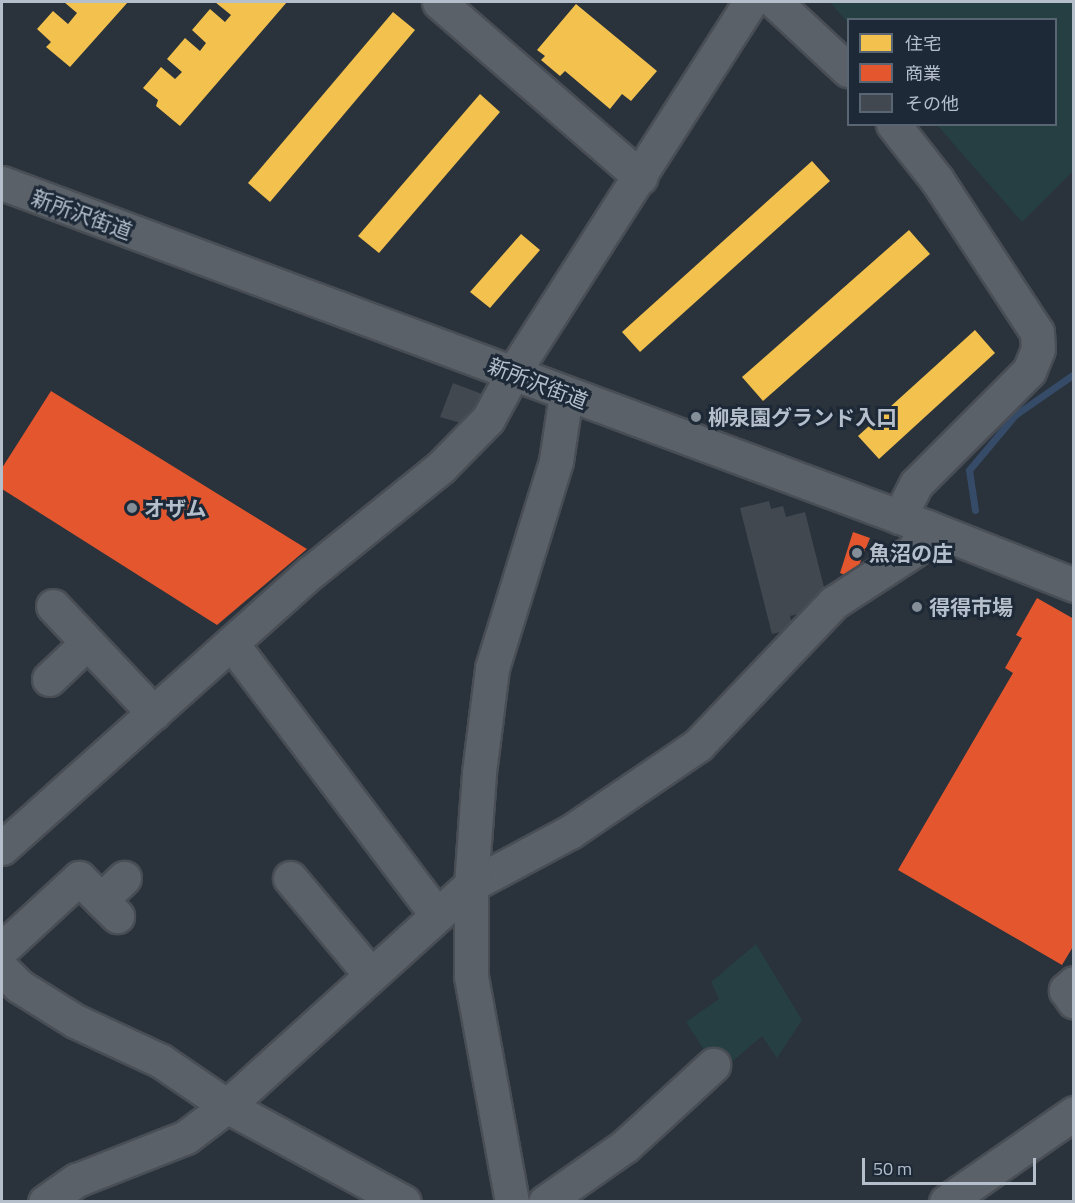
<!DOCTYPE html>
<meta charset="utf-8">
<style>
body{margin:0}
#map{position:relative;width:1075px;height:1203px;overflow:hidden;background:#2a323b;font-family:"Titillium Web","Noto Sans JP",sans-serif}
div>[style]{position:absolute}
[style*='--x']{left:calc(var(--x)*1px);top:calc(var(--y)*1px);width:calc(var(--w)*1px);rotate:calc(var(--a)*1deg)}
.green>*{inset:0;background:#263f42}
.homes>*{inset:0;background:#f2c14e}
.shops>*{inset:0;background:#e4572e}
.stream>*{height:7px;margin:-3.5px;padding:0 3.5px;transform-origin:3.5px;border-radius:3.5px;background:#354b67}
.building>*{inset:0;background:#424850}
.roads{filter:drop-shadow(2px 0 #494e55) drop-shadow(-2px 0 #494e55) drop-shadow(0 2px #494e55) drop-shadow(0 -2px #494e55)}
.minor>*{height:33px;margin:-16.5px;padding:0 16.5px;transform-origin:16.5px;border-radius:16.5px;background:#5b6169}
.dots>*{width:16px;height:16px;translate:-50% -50%;box-sizing:border-box;border:3px solid #1d2937;border-radius:50%}
span{translate:-50% -50%;white-space:nowrap;text-align:center;line-height:1.15;-webkit-text-stroke:6px #1d2937;paint-order:stroke}
.street-label{font-size:21px;color:#b5bfcc}
.poi-label{font-size:21px;color:#b5bfcc;font-weight:700}
.left{translate:0 -50%;text-align:left}
.frame{position:absolute;inset:0;border:3px solid #b5bfcc;pointer-events:none}
.legend{position:absolute;left:847px;top:18px;width:210px;height:108px;box-sizing:border-box;background:#1d2937;border:2px solid #5a6573;margin:0;padding:8px 10px;list-style:none;font-size:18px;color:#b5bfcc}
.legend li{display:flex;align-items:center;gap:12px;height:30px}
.legend b{width:30px;border:2px solid #5a6573}
.scale{position:absolute;left:862px;top:1158px;width:174px;height:27px;box-sizing:border-box;border:3px solid #b5bfcc;border-top:0;padding-left:8px;font-size:18px;line-height:21px;white-space:nowrap;color:#b5bfcc;-webkit-text-stroke:4px #1d2937;paint-order:stroke}
</style>
<div id="map">
<div class="green">
<i style="clip-path:polygon(830px 2px,1073px 2px,1073px 171px,1022px 222px,937px 125px,1056px 124px,1056px 20px,848px 20px,848px 23px)"></i>
<i style="clip-path:polygon(756px 944px,802px 1020px,777px 1058px,762px 1036px,719px 1073px,686px 1022px,719px 999px,711px 982px)"></i>
</div>
<div class="homes">
<i style="clip-path:polygon(64px 2px,128px 2px,70px 67px,46px 47px,51px 42px,37px 29px,53px 11px,68px 24px,77px 13px)"></i>
<i style="clip-path:polygon(215px 2px,287px 2px,180px 126px,156px 106px,158px 100px,143px 88px,161px 67px,175px 79px,182px 72px,167px 59px,185px 38px,200px 51px,206px 43px,192px 30px,210px 9px,225px 22px,231px 15px)"></i>
<i style="clip-path:polygon(576px 4px,657px 71px,631px 101px,622px 94px,610px 109px,565px 71px,560px 76px,541px 60px,545px 56px,537px 50px)"></i>
<i style="clip-path:polygon(393px 12px,415px 30px,270px 202px,248px 183px)"></i>
<i style="clip-path:polygon(480px 94px,500px 112px,379px 253px,358px 236px)"></i>
<i style="clip-path:polygon(812px 161px,830px 181px,640px 352px,622px 332px)"></i>
<i style="clip-path:polygon(909px 230px,930px 254px,763px 401px,742px 377px)"></i>
<i style="clip-path:polygon(521px 234px,540px 250px,490px 308px,470px 292px)"></i>
<i style="clip-path:polygon(975px 330px,995px 353px,879px 459px,858px 436px)"></i>
</div>
<div class="shops">
<i style="clip-path:polygon(51px 391px,307px 549px,217px 625px,2px 489px,2px 468px)"></i>
<i style="clip-path:polygon(853px 532px,870px 538px,854px 578px,840px 573px)"></i>
<i style="clip-path:polygon(1037px 598px,1074px 619px,1074px 945px,1062px 965px,898px 870px,1013px 673px,1005px 668px,1022px 638px,1016px 635px)"></i>
</div>
<div class="stream">
<i style="--x:975;--y:510;--w:40;--a:-98.5"></i>
<i style="--x:969;--y:470;--w:72;--a:-50.1"></i>
<i style="--x:1015;--y:415;--w:72;--a:-34.8"></i>
</div>
<div class="building">
<i style="clip-path:polygon(453px 383px,482px 394px,475px 415px,468px 415px,464px 424px,440px 417px)"></i>
<i style="clip-path:polygon(769px 501px,771px 509px,783px 506px,786px 517px,805px 512px,827px 599px,810px 611px,790px 616px,793px 629px,772px 634px,740px 508px)"></i>
</div>
<div class="roads">
<div class="minor">
<i style="--x:439;--y:2;--w:267;--a:41"></i>
<i style="--x:775;--y:2;--w:100;--a:43"></i>
<i style="--x:893;--y:124;--w:71;--a:51.8"></i>
<i style="--x:937;--y:180;--w:182;--a:56.7"></i>
<i style="--x:1037;--y:332;--w:17;--a:87"></i>
<i style="--x:1038;--y:349;--w:24;--a:112"></i>
<i style="--x:1029;--y:371;--w:160;--a:135"></i>
<i style="--x:916;--y:484;--w:37;--a:117"></i>
<i style="--x:2;--y:183;--w:987;--a:20.4"></i>
<i style="--x:927;--y:527;--w:158;--a:21.5"></i>
<i style="--x:53;--y:606;--w:147;--a:46.7"></i>
<i style="--x:232;--y:644;--w:340;--a:52.9"></i>
<i style="--x:49;--y:679;--w:52;--a:-43.5"></i>
<i style="--x:2;--y:848;--w:414;--a:-41.8"></i>
<i style="--x:311;--y:572;--w:167;--a:-38.9"></i>
<i style="--x:441;--y:467;--w:67;--a:-45.6"></i>
<i style="--x:488;--y:419;--w:52;--a:-61.5"></i>
<i style="--x:513;--y:373;--w:440;--a:-57.4"></i>
<i style="--x:290;--y:878;--w:126;--a:50.1"></i>
<i style="--x:101;--y:900;--w:32;--a:-44"></i>
<i style="--x:2;--y:949;--w:105;--a:-42.7"></i>
<i style="--x:79;--y:878;--w:54;--a:45"></i>
<i style="--x:2;--y:969;--w:24;--a:45"></i>
<i style="--x:19;--y:986;--w:66;--a:32"></i>
<i style="--x:75;--y:1021;--w:95;--a:24.9"></i>
<i style="--x:161;--y:1061;--w:80;--a:34.3"></i>
<i style="--x:227;--y:1106;--w:201;--a:28.5"></i>
<i style="--x:1074;--y:983;--w:11;--a:139"></i>
<i style="--x:1066;--y:990;--w:14;--a:56"></i>
<i style="--x:45;--y:1202;--w:39;--a:-35"></i>
<i style="--x:77;--y:1180;--w:117;--a:-21.5"></i>
<i style="--x:186;--y:1137;--w:51;--a:-37.1"></i>
<i style="--x:227;--y:1106;--w:329;--a:-42.2"></i>
<i style="--x:471;--y:885;--w:112;--a:-28.2"></i>
<i style="--x:570;--y:832;--w:155;--a:-34.2"></i>
<i style="--x:698;--y:745;--w:196;--a:-46.4"></i>
<i style="--x:833;--y:603;--w:95;--a:-33"></i>
<i style="--x:913;--y:551;--w:28;--a:-60"></i>
<i style="--x:512;--y:1202;--w:230;--a:-100.3"></i>
<i style="--x:471;--y:976;--w:91;--a:-90"></i>
<i style="--x:471;--y:885;--w:112;--a:-85.9"></i>
<i style="--x:479;--y:773;--w:106;--a:-82.9"></i>
<i style="--x:492;--y:668;--w:217;--a:-72.8"></i>
<i style="--x:556;--y:461;--w:67;--a:-81.4"></i>
<i style="--x:545;--y:1202;--w:98;--a:-35"></i>
<i style="--x:625;--y:1146;--w:120;--a:-42.6"></i>
<i style="--x:946;--y:1202;--w:156;--a:-34.8"></i>
</div>
</div>
<div class="dots">
<i style="left:696px;top:417px;background:#848e99"></i>
<i style="left:132px;top:508px;background:#848e99"></i>
<i style="left:857px;top:553px;background:#848e99"></i>
<i style="left:917px;top:607px;background:#848e99"></i>
</div>
<div class="street-label">
<span style="left:82px;top:214px;rotate:20deg">新所沢街道</span>
<span style="left:538px;top:383px;rotate:21deg">新所沢街道</span>
</div>
<div class="poi-label">
<span class="left" style="left:708px;top:417px">柳泉園グランド入口</span>
<span class="left" style="left:144px;top:508px">オザム</span>
<span class="left" style="left:869px;top:553px">魚沼の庄</span>
<span class="left" style="left:929px;top:607px">得得市場</span>
</div>
<div class="frame"></div>
<ul class="legend">
<li><b style="height:16px;background:#f2c14e"></b>住宅</li>
<li><b style="height:16px;background:#e4572e"></b>商業</li>
<li><b style="height:16px;background:#424850"></b>その他</li>
</ul>
<div class="scale">50 m</div>
</div>
